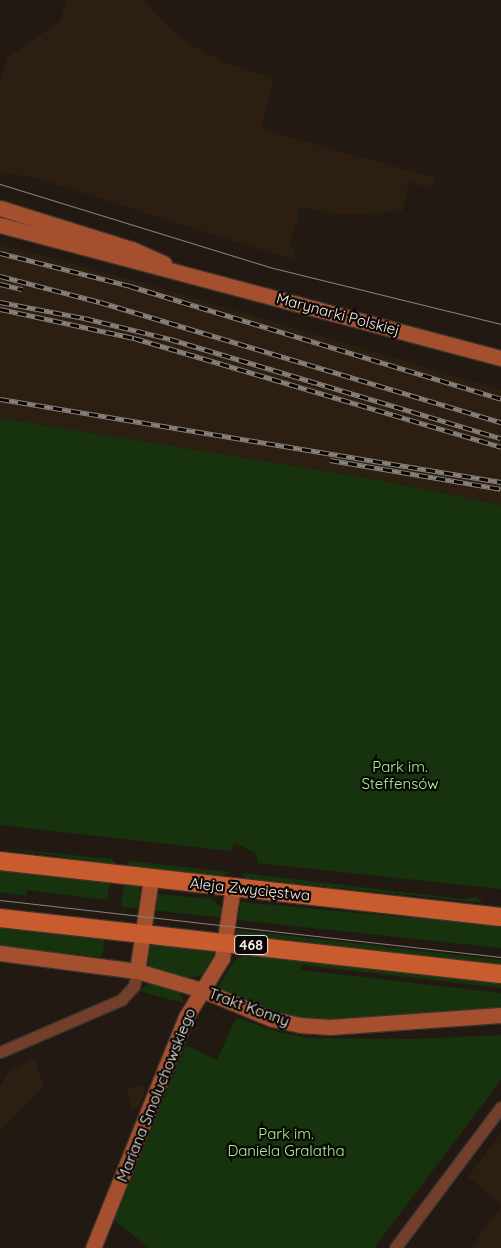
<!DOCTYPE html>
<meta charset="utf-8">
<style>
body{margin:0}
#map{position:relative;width:501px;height:1248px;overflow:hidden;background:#221a12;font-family:Quicksand,sans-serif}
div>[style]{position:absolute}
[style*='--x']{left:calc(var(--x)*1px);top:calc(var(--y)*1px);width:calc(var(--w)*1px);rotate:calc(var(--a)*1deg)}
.built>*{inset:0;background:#2c1f12}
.green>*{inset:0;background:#16330e}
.roads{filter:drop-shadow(1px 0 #3b342c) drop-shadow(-1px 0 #3b342c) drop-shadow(0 1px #3b342c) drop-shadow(0 -1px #3b342c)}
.street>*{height:11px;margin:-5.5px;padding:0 5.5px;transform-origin:5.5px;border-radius:5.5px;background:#733e2a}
.secondary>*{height:15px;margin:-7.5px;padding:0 7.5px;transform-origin:7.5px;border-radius:7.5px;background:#a44f2d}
.primary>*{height:18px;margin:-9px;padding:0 9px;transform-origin:9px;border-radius:9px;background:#c95c2e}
.tram>*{height:1px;margin:-0.5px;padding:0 0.5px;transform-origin:0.5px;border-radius:0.5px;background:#88817a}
.rail>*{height:5px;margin-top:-2.5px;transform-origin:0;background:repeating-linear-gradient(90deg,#090604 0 9px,#88817a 0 18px);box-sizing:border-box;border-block:1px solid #88817a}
span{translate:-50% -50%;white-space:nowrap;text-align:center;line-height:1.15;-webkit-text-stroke:4.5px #090604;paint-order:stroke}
.shield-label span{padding:1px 4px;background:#090604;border:1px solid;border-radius:4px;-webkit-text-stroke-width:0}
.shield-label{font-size:14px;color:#f5efe9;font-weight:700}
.street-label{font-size:15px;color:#f5efe9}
.park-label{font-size:15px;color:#a7f493}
</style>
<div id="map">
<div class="built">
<i style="clip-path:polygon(68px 0,143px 0,169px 28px,194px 47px,226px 63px,274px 79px,261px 129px,435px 178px,432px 189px,409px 182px,402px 211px,346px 215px,297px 207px,299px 218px,289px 245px,296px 252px,294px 260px,36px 178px,0 172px,0 82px,7px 58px,59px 22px)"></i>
<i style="clip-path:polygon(0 244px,157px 287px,501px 390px,501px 505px,373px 479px,0 418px)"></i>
<i style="clip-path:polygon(34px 1059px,44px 1086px,0 1131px,0 1087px,9px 1071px)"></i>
<i style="clip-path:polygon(140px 1086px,146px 1088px,138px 1108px,131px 1109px,127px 1088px)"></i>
<i style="clip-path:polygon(501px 1133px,501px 1204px,468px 1177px)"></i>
<i style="clip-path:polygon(501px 1207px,501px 1248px,472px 1248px,481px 1233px)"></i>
</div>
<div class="green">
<i style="clip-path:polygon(0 418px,373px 479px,501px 505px,501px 889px,258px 863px,256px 853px,234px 843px,231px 851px,0 825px)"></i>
<i style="clip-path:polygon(0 848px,112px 859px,114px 861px,114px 864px)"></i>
<i style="clip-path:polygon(129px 861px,229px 872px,224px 877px,126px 866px)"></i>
<i style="clip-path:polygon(0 870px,110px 882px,107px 900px,27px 890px,26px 896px,0 892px)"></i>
<i style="clip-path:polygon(241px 873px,462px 899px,476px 897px,484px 903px,245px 878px)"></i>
<i style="clip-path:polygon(124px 884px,141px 886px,139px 908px,121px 907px)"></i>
<i style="clip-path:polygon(159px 894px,212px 899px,222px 908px,225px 918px,151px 910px,154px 898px)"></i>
<i style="clip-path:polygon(241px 902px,501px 926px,501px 948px,238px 920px)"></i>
<i style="clip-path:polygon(0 927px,105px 938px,102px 957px,0 946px)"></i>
<i style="clip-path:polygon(237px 930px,501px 960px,501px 965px,236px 935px)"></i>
<i style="clip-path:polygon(147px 943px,216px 951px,203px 975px,186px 978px,148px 965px)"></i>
<i style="clip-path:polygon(246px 954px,501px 983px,501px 988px,302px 965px,301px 970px,501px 993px,501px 1009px,315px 1022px,268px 1009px,218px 988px,234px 961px)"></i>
<i style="clip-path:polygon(152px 982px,178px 990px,184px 1003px,139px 991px)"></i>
<i style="clip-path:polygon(236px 1018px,282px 1033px,309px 1038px,411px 1039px,501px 1035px,501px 1080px,374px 1248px,150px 1248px,114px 1220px,186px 1045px,217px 1060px)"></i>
</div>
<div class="roads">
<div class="street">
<i style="--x:0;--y:1052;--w:132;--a:-23.3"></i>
<i style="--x:121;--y:1000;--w:19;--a:-47"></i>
<i style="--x:134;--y:986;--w:15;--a:-79"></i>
<i style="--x:395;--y:1248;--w:176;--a:-53.1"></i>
</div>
<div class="secondary">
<i style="--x:0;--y:208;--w:138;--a:17.3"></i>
<i style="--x:132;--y:249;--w:35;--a:24"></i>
<i style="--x:0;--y:225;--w:518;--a:14.87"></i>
<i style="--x:0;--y:953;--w:138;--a:7.5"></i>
<i style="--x:137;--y:971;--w:68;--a:16.3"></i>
<i style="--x:202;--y:990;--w:76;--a:22.5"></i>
<i style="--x:272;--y:1019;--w:29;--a:12"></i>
<i style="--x:300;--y:1025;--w:30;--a:4"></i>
<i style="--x:330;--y:1027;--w:171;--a:-4"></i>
<i style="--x:137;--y:971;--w:94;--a:-81.4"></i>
<i style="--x:93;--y:1248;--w:249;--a:-68.1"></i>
<i style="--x:186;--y:1017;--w:69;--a:-58.6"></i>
<i style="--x:222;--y:958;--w:72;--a:-81.2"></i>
</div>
<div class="primary">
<i style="--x:0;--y:861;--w:504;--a:6.38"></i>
<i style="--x:0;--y:918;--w:504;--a:6.38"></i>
</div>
</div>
<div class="tram">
<i style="--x:0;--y:184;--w:282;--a:17.1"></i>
<i style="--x:269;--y:267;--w:239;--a:13.8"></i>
<i style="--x:0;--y:900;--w:504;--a:6.49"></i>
</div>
<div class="rail">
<i style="--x:0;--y:253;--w:134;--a:14.2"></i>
<i style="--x:130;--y:286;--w:388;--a:16.9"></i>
<i style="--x:0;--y:276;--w:103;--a:14.6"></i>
<i style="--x:100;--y:302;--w:419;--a:16.7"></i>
<i style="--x:0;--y:284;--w:23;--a:13"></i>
<i style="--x:0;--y:302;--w:86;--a:10.8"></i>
<i style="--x:84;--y:318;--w:89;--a:13.7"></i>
<i style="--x:170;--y:339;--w:345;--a:16.7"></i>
<i style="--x:0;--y:309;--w:137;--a:12.2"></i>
<i style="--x:134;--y:338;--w:383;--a:16.5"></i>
<i style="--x:0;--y:399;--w:508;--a:9.41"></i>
<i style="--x:330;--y:460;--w:173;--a:9.6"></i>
</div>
<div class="shield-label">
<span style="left:251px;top:945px">468</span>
</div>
<div class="street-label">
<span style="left:338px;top:314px;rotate:15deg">Marynarki Polskiej</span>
<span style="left:250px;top:889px;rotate:6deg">Aleja Zwycięstwa</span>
<span style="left:249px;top:1007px;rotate:20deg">Trakt Konny</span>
<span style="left:156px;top:1095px;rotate:-68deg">Mariana Smoluchowskiego</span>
</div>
<div class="park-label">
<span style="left:400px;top:775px">Park im.<br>Steffensów</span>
<span style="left:286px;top:1142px">Park im.<br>Daniela Gralatha</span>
</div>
</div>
